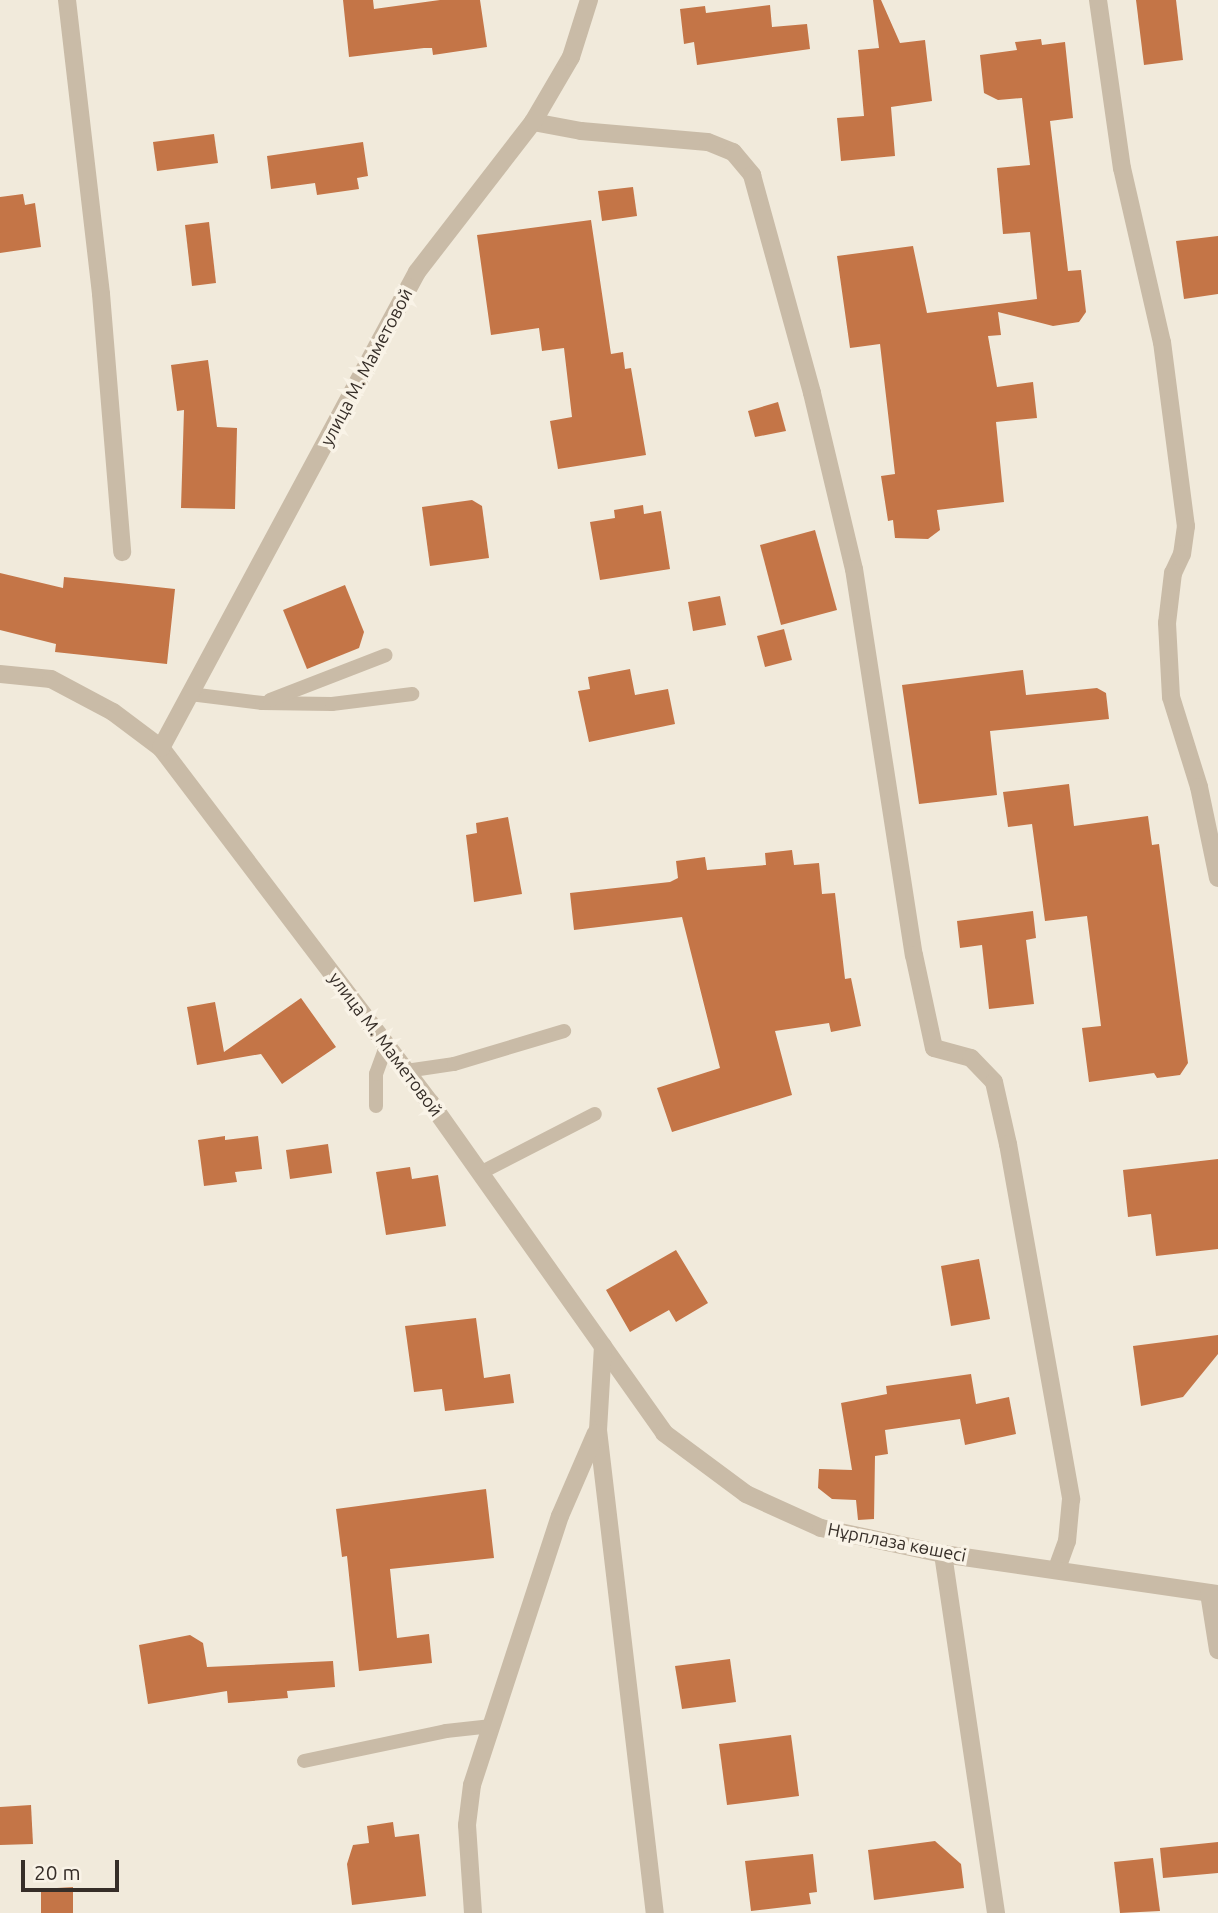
<!DOCTYPE html>
<meta charset="utf-8">
<style>
body{margin:0}
#map{position:relative;width:1218px;height:1913px;overflow:hidden;background:#f1eadb;font-family:Ubuntu,sans-serif}
div>[style]{position:absolute}
[style*='--x']{left:calc(var(--x)*1px);top:calc(var(--y)*1px);width:calc(var(--w)*1px);rotate:calc(var(--a)*1deg)}
.building>*{inset:0;background:#c47547}
.service>*{height:14px;margin:-7px;padding:0 7px;transform-origin:7px;border-radius:7px;background:#c9bba7}
.minor>*{height:18px;margin:-9px;padding:0 9px;transform-origin:9px;border-radius:9px;background:#c9bba7}
span{translate:-50% -50%;white-space:nowrap;text-align:center;line-height:1.15;-webkit-text-stroke:7px #f9f3e7;paint-order:stroke}
.street-label{font-size:18px;color:#362e28}
.scale{position:absolute;left:21px;top:1860px;width:98px;height:32px;box-sizing:border-box;border:4px solid #362e28;border-top:0;padding-left:9px;font-size:21px;line-height:24px;white-space:nowrap;color:#362e28;-webkit-text-stroke:5px #f9f3e7;paint-order:stroke}
</style>
<div id="map">
<div class="building">
<i style="clip-path:polygon(343px 0,373px 0,374px 9px,440px 0,480px 0,487px 47px,433px 55px,432px 48px,424px 48px,349px 57px)"></i>
<i style="clip-path:polygon(873px 0,881px 0,900px 43px,925px 40px,932px 101px,891px 107px,895px 156px,841px 161px,837px 118px,864px 116px,858px 50px,879px 48px)"></i>
<i style="clip-path:polygon(1136px 0,1176px 0,1183px 60px,1144px 65px)"></i>
<i style="clip-path:polygon(770px 5px,772px 27px,807px 24px,810px 49px,697px 65px,694px 42px,684px 44px,680px 9px,705px 6px,706px 13px)"></i>
<i style="clip-path:polygon(1041px 39px,1042px 45px,1065px 42px,1073px 118px,1050px 121px,1068px 271px,1081px 270px,1086px 312px,1079px 322px,1053px 326px,998px 312px,1001px 335px,988px 336px,997px 387px,1033px 382px,1037px 418px,996px 422px,1004px 502px,937px 510px,940px 530px,928px 539px,895px 538px,893px 520px,888px 521px,881px 476px,895px 474px,880px 344px,850px 348px,837px 256px,913px 246px,927px 313px,1037px 299px,1030px 232px,1003px 234px,997px 168px,1030px 165px,1022px 98px,998px 100px,984px 93px,980px 55px,1017px 50px,1015px 42px)"></i>
<i style="clip-path:polygon(214px 134px,218px 163px,157px 171px,153px 142px)"></i>
<i style="clip-path:polygon(363px 142px,368px 176px,357px 178px,359px 189px,317px 195px,315px 183px,271px 189px,267px 156px)"></i>
<i style="clip-path:polygon(633px 187px,637px 216px,602px 221px,598px 191px)"></i>
<i style="clip-path:polygon(23px 194px,25px 205px,35px 203px,41px 247px,0 253px,0 197px)"></i>
<i style="clip-path:polygon(591px 220px,611px 354px,623px 352px,625px 369px,631px 368px,646px 455px,558px 469px,550px 421px,572px 417px,564px 348px,542px 351px,539px 328px,491px 335px,477px 235px)"></i>
<i style="clip-path:polygon(209px 222px,216px 283px,192px 286px,185px 225px)"></i>
<i style="clip-path:polygon(1218px 236px,1218px 294px,1184px 299px,1176px 241px)"></i>
<i style="clip-path:polygon(208px 360px,217px 427px,237px 428px,235px 509px,181px 508px,184px 410px,177px 411px,171px 365px)"></i>
<i style="clip-path:polygon(778px 402px,786px 431px,755px 437px,748px 411px)"></i>
<i style="clip-path:polygon(472px 500px,482px 506px,489px 558px,430px 566px,422px 507px)"></i>
<i style="clip-path:polygon(643px 505px,644px 514px,661px 511px,670px 569px,600px 580px,590px 522px,615px 518px,614px 510px)"></i>
<i style="clip-path:polygon(815px 530px,837px 610px,781px 625px,760px 545px)"></i>
<i style="clip-path:polygon(0 573px,63px 588px,64px 577px,175px 589px,167px 664px,55px 652px,56px 644px,0 630px)"></i>
<i style="clip-path:polygon(345px 585px,364px 632px,359px 648px,307px 669px,283px 610px)"></i>
<i style="clip-path:polygon(720px 596px,726px 625px,693px 631px,688px 602px)"></i>
<i style="clip-path:polygon(784px 629px,792px 660px,765px 667px,757px 636px)"></i>
<i style="clip-path:polygon(630px 669px,635px 695px,668px 689px,675px 724px,589px 742px,578px 691px,590px 689px,588px 677px)"></i>
<i style="clip-path:polygon(1023px 670px,1026px 695px,1097px 688px,1106px 693px,1109px 719px,990px 731px,997px 795px,919px 804px,902px 685px)"></i>
<i style="clip-path:polygon(1069px 784px,1074px 826px,1148px 816px,1152px 845px,1159px 844px,1188px 1063px,1180px 1075px,1157px 1078px,1154px 1073px,1089px 1082px,1082px 1028px,1101px 1026px,1087px 916px,1045px 921px,1032px 824px,1008px 827px,1003px 792px)"></i>
<i style="clip-path:polygon(508px 817px,522px 894px,474px 902px,466px 835px,477px 833px,476px 823px)"></i>
<i style="clip-path:polygon(792px 850px,794px 865px,819px 863px,822px 894px,835px 893px,845px 979px,851px 978px,861px 1026px,831px 1032px,829px 1023px,775px 1031px,792px 1095px,672px 1132px,657px 1088px,720px 1068px,682px 917px,574px 930px,570px 893px,670px 882px,678px 878px,676px 861px,705px 857px,707px 870px,766px 865px,765px 853px)"></i>
<i style="clip-path:polygon(1033px 911px,1036px 938px,1026px 940px,1034px 1004px,989px 1009px,982px 945px,960px 948px,957px 921px)"></i>
<i style="clip-path:polygon(301px 998px,336px 1047px,282px 1084px,261px 1054px,197px 1065px,187px 1007px,215px 1002px,224px 1052px)"></i>
<i style="clip-path:polygon(225px 1136px,225px 1140px,258px 1136px,262px 1169px,235px 1172px,237px 1182px,204px 1186px,198px 1140px)"></i>
<i style="clip-path:polygon(328px 1144px,332px 1173px,290px 1179px,286px 1150px)"></i>
<i style="clip-path:polygon(1218px 1159px,1218px 1249px,1156px 1256px,1151px 1214px,1128px 1217px,1123px 1170px)"></i>
<i style="clip-path:polygon(410px 1167px,412px 1179px,438px 1175px,446px 1226px,386px 1235px,376px 1172px)"></i>
<i style="clip-path:polygon(676px 1250px,708px 1303px,676px 1322px,669px 1310px,630px 1332px,606px 1290px)"></i>
<i style="clip-path:polygon(979px 1259px,990px 1319px,951px 1326px,941px 1266px)"></i>
<i style="clip-path:polygon(476px 1318px,484px 1378px,510px 1374px,514px 1403px,445px 1411px,442px 1389px,414px 1392px,405px 1326px)"></i>
<i style="clip-path:polygon(1218px 1335px,1218px 1354px,1183px 1397px,1141px 1406px,1133px 1346px)"></i>
<i style="clip-path:polygon(971px 1374px,976px 1404px,1009px 1397px,1016px 1434px,965px 1445px,960px 1419px,885px 1430px,888px 1454px,875px 1456px,874px 1519px,858px 1520px,856px 1500px,832px 1499px,818px 1488px,819px 1469px,852px 1470px,841px 1403px,887px 1394px,886px 1386px)"></i>
<i style="clip-path:polygon(486px 1489px,494px 1558px,390px 1569px,397px 1638px,429px 1634px,432px 1663px,359px 1671px,347px 1556px,342px 1557px,336px 1509px)"></i>
<i style="clip-path:polygon(190px 1635px,203px 1643px,207px 1667px,333px 1661px,335px 1687px,287px 1691px,288px 1698px,228px 1703px,227px 1691px,148px 1704px,139px 1645px)"></i>
<i style="clip-path:polygon(730px 1659px,736px 1702px,682px 1709px,675px 1666px)"></i>
<i style="clip-path:polygon(791px 1735px,799px 1796px,727px 1805px,719px 1744px)"></i>
<i style="clip-path:polygon(31px 1805px,33px 1844px,0 1845px,0 1807px)"></i>
<i style="clip-path:polygon(393px 1822px,395px 1837px,419px 1834px,426px 1896px,352px 1905px,347px 1864px,353px 1845px,369px 1843px,367px 1826px)"></i>
<i style="clip-path:polygon(935px 1841px,961px 1864px,964px 1888px,874px 1900px,868px 1850px)"></i>
<i style="clip-path:polygon(1218px 1842px,1218px 1873px,1163px 1878px,1160px 1848px)"></i>
<i style="clip-path:polygon(813px 1854px,817px 1892px,809px 1893px,811px 1904px,751px 1911px,745px 1861px)"></i>
<i style="clip-path:polygon(1153px 1858px,1160px 1911px,1120px 1913px,1114px 1862px)"></i>
<i style="clip-path:polygon(73px 1887px,73px 1913px,41px 1913px,41px 1889px)"></i>
</div>
<div class="service">
<i style="--x:190;--y:694;--w:73;--a:7.1"></i>
<i style="--x:262;--y:703;--w:70;--a:0.8"></i>
<i style="--x:332;--y:704;--w:81;--a:-7.1"></i>
<i style="--x:270;--y:700;--w:124;--a:-21.2"></i>
<i style="--x:406;--y:1071;--w:49;--a:-8.3"></i>
<i style="--x:454;--y:1064;--w:115;--a:-16.7"></i>
<i style="--x:376;--y:1106;--w:32;--a:-90"></i>
<i style="--x:376;--y:1074;--w:32;--a:-70"></i>
<i style="--x:480;--y:1173;--w:129;--a:-27.2"></i>
<i style="--x:304;--y:1761;--w:145;--a:-11.9"></i>
<i style="--x:446;--y:1731;--w:46;--a:-6.2"></i>
</div>
<div class="minor">
<i style="--x:67;--y:0;--w:296;--a:83.4"></i>
<i style="--x:101;--y:294;--w:259;--a:85.3"></i>
<i style="--x:1098;--y:0;--w:170;--a:81.9"></i>
<i style="--x:1122;--y:168;--w:179;--a:77.1"></i>
<i style="--x:1162;--y:342;--w:186;--a:82.6"></i>
<i style="--x:1186;--y:526;--w:28;--a:98"></i>
<i style="--x:1182;--y:554;--w:21;--a:115"></i>
<i style="--x:1173;--y:573;--w:50;--a:96.8"></i>
<i style="--x:1167;--y:623;--w:74;--a:86.9"></i>
<i style="--x:1171;--y:697;--w:94;--a:72.7"></i>
<i style="--x:1199;--y:787;--w:93;--a:78.2"></i>
<i style="--x:533;--y:122;--w:49;--a:10.6"></i>
<i style="--x:581;--y:131;--w:127;--a:5"></i>
<i style="--x:708;--y:142;--w:27;--a:22"></i>
<i style="--x:733;--y:152;--w:30;--a:50"></i>
<i style="--x:752;--y:175;--w:226;--a:74.6"></i>
<i style="--x:812;--y:393;--w:181;--a:76.6"></i>
<i style="--x:854;--y:569;--w:391;--a:81.2"></i>
<i style="--x:914;--y:955;--w:95;--a:77.9"></i>
<i style="--x:934;--y:1048;--w:38;--a:15"></i>
<i style="--x:971;--y:1058;--w:33;--a:46"></i>
<i style="--x:994;--y:1082;--w:64;--a:77.3"></i>
<i style="--x:1008;--y:1144;--w:361;--a:79.9"></i>
<i style="--x:1071;--y:1499;--w:42;--a:95.4"></i>
<i style="--x:1067;--y:1541;--w:30;--a:110"></i>
<i style="--x:0;--y:674;--w:51;--a:5.6"></i>
<i style="--x:51;--y:679;--w:70;--a:28"></i>
<i style="--x:113;--y:712;--w:60;--a:36.9"></i>
<i style="--x:161;--y:748;--w:445;--a:52.8"></i>
<i style="--x:430;--y:1102;--w:405;--a:54.7"></i>
<i style="--x:664;--y:1433;--w:102;--a:36.6"></i>
<i style="--x:746;--y:1494;--w:82;--a:24.4"></i>
<i style="--x:821;--y:1528;--w:125;--a:12"></i>
<i style="--x:943;--y:1554;--w:278;--a:8.3"></i>
<i style="--x:161;--y:748;--w:540;--a:-61.73"></i>
<i style="--x:417;--y:272;--w:190;--a:-52.3"></i>
<i style="--x:533;--y:122;--w:75;--a:-59.7"></i>
<i style="--x:571;--y:57;--w:60;--a:-72.5"></i>
<i style="--x:603;--y:1346;--w:84;--a:93.4"></i>
<i style="--x:598;--y:1430;--w:486;--a:83.3"></i>
<i style="--x:943;--y:1554;--w:363;--a:81.6"></i>
<i style="--x:1209;--y:1593;--w:58;--a:81"></i>
<i style="--x:473;--y:1913;--w:88;--a:-93.9"></i>
<i style="--x:467;--y:1825;--w:40;--a:-82.9"></i>
<i style="--x:472;--y:1785;--w:283;--a:-71.9"></i>
<i style="--x:560;--y:1516;--w:90;--a:-66.6"></i>
</div>
<div class="street-label">
<span style="left:366px;top:367px;rotate:-62deg">улица М. Маметовой</span>
<span style="left:386px;top:1044px;rotate:53deg">улица М. Маметовой</span>
<span style="left:897px;top:1542px;rotate:11deg">Нұрплаза көшесі</span>
</div>
<div class="scale">20 m</div>
</div>
